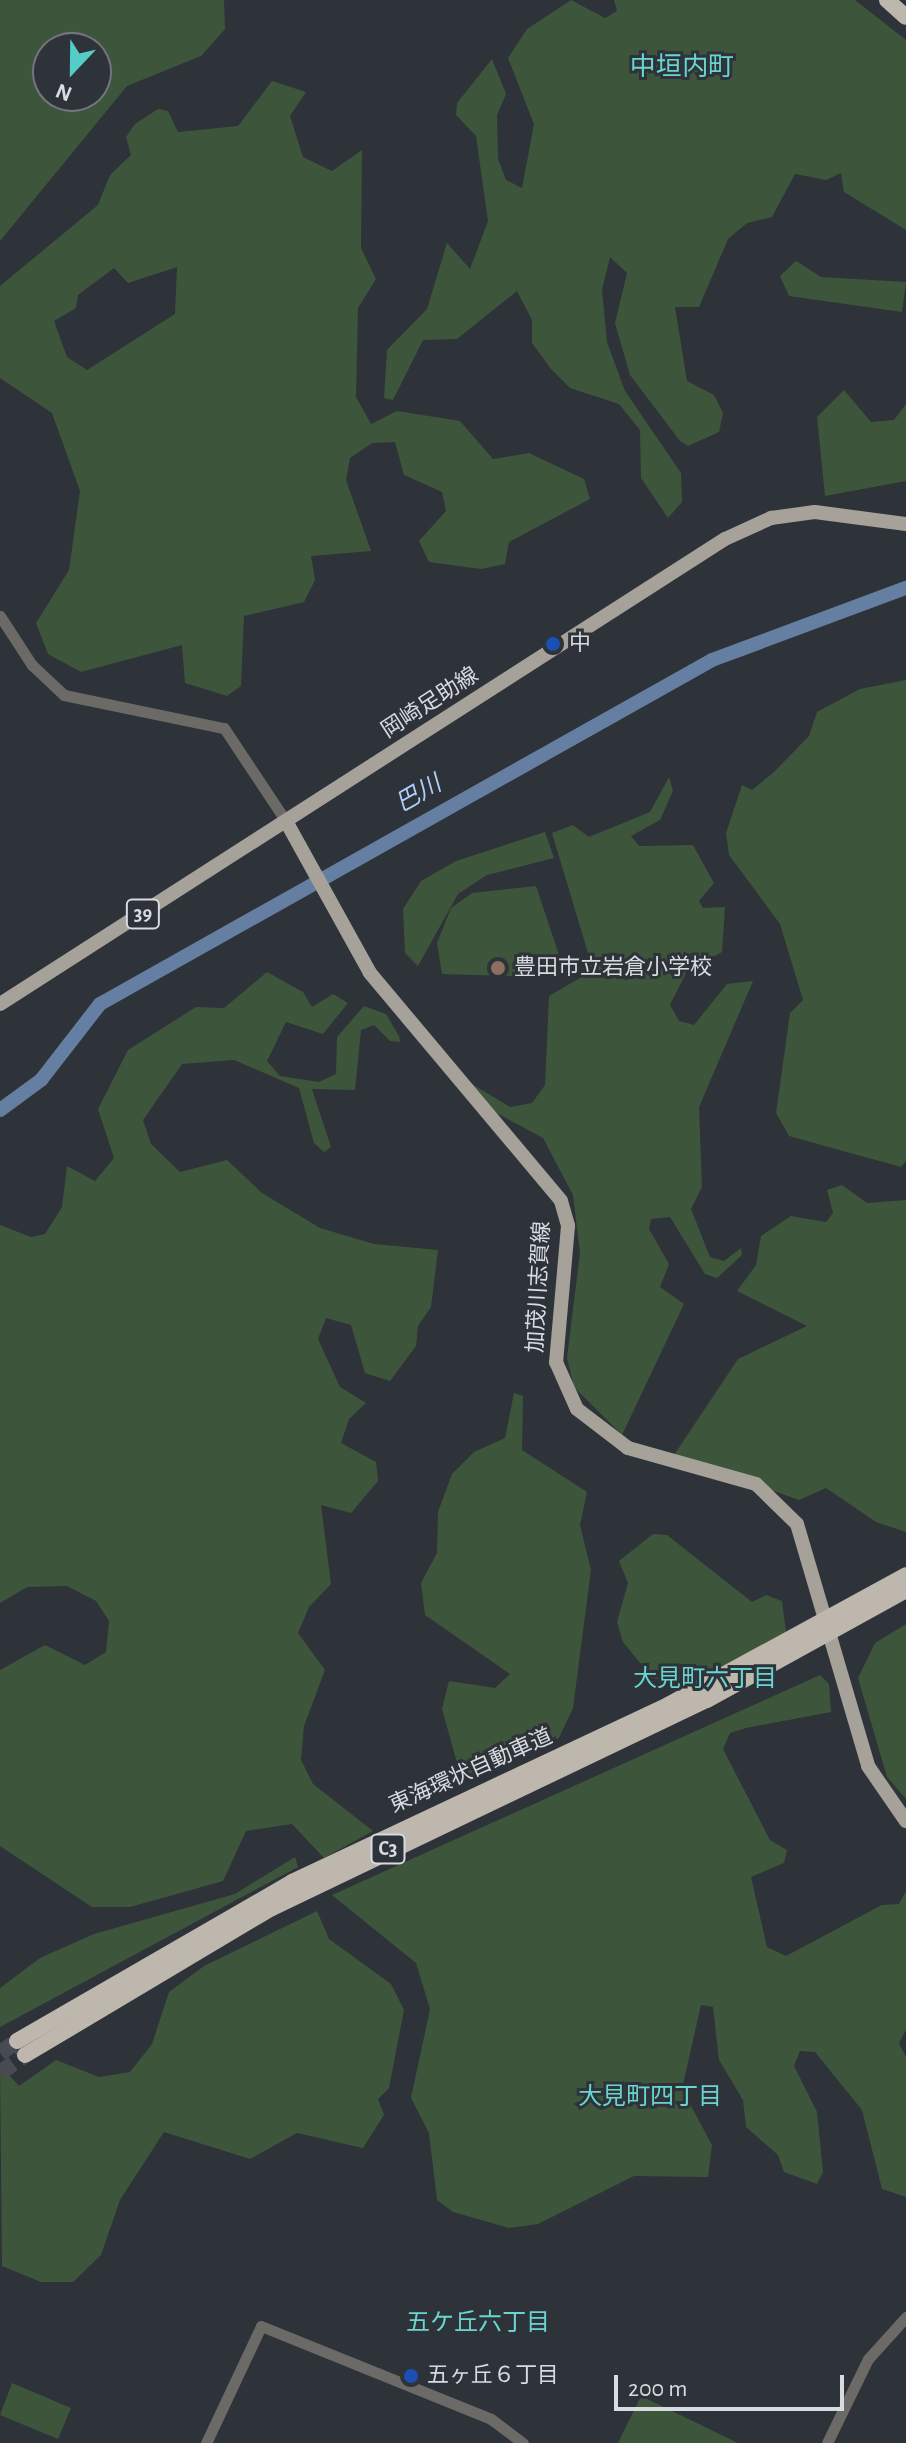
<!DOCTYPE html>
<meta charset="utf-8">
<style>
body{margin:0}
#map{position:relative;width:906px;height:2443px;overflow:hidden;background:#2e3239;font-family:"Alegreya Sans","Noto Sans JP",sans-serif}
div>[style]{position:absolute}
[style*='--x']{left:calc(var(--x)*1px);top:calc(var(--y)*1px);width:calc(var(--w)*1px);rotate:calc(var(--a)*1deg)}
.green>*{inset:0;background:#3d563b}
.river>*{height:14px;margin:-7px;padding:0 7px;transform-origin:7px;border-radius:7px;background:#647fa1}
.highway-tunnel>*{height:16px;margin-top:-8px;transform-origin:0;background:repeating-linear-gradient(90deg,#484b52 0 16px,transparent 0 24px)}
.minor>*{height:11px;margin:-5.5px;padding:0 5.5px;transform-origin:5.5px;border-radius:5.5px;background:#6c6a67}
.major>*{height:14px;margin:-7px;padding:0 7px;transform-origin:7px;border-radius:7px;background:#a6a29a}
.highway>*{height:16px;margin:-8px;padding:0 8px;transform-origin:8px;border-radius:8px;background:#bdb7ae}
.dots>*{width:22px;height:22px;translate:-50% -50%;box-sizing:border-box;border:4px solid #2e3239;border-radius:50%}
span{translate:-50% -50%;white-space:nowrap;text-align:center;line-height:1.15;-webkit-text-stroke:6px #2e3239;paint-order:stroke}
.shield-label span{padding:2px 6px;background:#2e3239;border:2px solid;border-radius:6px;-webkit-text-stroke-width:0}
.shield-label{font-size:20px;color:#d8dbe0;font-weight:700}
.poi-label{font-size:22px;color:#d8dbe0}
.left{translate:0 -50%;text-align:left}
.street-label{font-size:22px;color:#d8dbe0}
.water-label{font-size:24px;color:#add0fd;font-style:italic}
.neighbourhood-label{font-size:24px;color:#69d5d0}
.quarter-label{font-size:26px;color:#69d5d0}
.north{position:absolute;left:32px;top:32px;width:80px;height:80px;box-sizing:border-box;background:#2e3239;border:2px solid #72767c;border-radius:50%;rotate:202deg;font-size:22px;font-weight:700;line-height:32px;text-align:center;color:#d8dbe0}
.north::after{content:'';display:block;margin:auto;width:28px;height:36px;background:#54cdc8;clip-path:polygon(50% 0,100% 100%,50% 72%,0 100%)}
.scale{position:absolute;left:614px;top:2375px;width:230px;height:36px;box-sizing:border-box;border:4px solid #d8dbe0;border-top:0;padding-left:10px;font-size:24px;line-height:28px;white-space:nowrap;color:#d8dbe0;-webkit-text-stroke:6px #2e3239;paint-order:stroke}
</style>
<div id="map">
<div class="green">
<i style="clip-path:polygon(evenodd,0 0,224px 0,225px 29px,201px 56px,127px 86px,0 241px,0 0,48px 48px,96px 48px,96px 96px,48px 96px,48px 48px)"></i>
<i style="clip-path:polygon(571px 0,605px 18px,617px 11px,614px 0,855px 0,906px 40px,906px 230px,844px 192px,841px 173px,826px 180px,795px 174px,772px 217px,747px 223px,728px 239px,699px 307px,675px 307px,687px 381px,714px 395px,723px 413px,719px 432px,688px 446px,680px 441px,630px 375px,615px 323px,627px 273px,610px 257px,602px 290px,607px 342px,625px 391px,681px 473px,682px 502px,668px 518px,641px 478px,640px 430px,619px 404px,570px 388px,551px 369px,532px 343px,532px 320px,517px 291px,457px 339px,423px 340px,393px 400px,384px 398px,387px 350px,427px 309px,447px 243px,470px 269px,488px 221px,476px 136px,456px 115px,457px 103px,492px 59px,506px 94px,497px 115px,498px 159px,506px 180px,522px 188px,534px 124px,508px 58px,527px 29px)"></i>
<i style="clip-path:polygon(evenodd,272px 81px,306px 92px,290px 116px,303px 157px,332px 171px,362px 150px,361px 248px,376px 279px,358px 308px,356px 397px,371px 424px,397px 411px,460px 421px,493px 459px,529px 453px,584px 479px,590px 499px,509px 542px,505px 564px,481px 569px,429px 562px,419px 541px,446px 511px,442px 492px,404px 475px,395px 442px,372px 443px,350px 458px,346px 480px,371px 551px,311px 556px,315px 580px,304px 602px,244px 616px,241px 686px,227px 696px,185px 683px,182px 645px,81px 672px,48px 654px,36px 623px,69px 570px,80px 491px,52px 413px,0 378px,0 286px,98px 205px,110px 175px,131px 155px,126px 137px,135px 124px,158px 109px,168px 111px,178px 132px,238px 126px,272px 81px,177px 267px,175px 314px,87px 370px,67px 357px,54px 321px,76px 308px,78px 295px,114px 268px,128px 283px,177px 267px)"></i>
<i style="clip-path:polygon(796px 261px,821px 277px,906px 282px,902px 312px,789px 296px,780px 276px)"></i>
<i style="clip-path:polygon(844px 390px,871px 422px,894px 420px,906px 404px,906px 481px,825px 496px,817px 417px)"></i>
<i style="clip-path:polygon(906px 680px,906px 1161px,901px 1167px,789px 1136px,776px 1113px,790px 1013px,803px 1000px,780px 924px,729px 855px,726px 833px,742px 785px,752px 790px,774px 772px,809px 736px,817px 712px,860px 689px)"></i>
<i style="clip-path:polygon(669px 777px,673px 791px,660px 820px,631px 836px,639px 846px,693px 845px,714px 883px,699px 901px,703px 908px,725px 907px,722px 952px,687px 971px,670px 1005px,679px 1021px,694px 1025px,727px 984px,753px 981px,699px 1107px,702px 1187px,691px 1209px,710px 1257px,724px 1261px,741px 1248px,742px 1255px,717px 1278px,705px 1274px,670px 1217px,651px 1219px,649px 1229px,669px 1264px,660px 1287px,684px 1304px,622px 1435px,574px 1387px,567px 1358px,580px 1253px,573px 1195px,543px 1138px,489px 1109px,472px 1084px,510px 1107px,532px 1103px,545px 1085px,549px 996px,585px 975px,588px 953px,552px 833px,573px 825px,589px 837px,650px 812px)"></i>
<i style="clip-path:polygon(545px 832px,554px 858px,487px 875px,458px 894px,418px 966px,405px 953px,403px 909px,421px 881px,456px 861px)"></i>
<i style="clip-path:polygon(536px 886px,561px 961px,555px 970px,540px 977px,442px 974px,437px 943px,451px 908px,472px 893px)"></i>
<i style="clip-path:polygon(267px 972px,303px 992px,312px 1007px,333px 994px,348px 1003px,323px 1034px,286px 1022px,267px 1061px,280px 1076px,319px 1082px,336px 1074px,337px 1037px,364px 1006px,386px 1014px,399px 1036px,400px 1042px,390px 1041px,374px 1025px,361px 1030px,355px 1090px,312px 1089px,331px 1147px,324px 1152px,314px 1143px,299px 1088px,234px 1060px,182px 1064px,143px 1120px,151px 1144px,180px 1172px,227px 1160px,262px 1193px,320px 1228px,374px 1244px,438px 1250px,431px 1307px,418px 1326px,416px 1346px,390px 1381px,365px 1373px,351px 1325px,326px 1318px,318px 1339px,340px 1387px,366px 1403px,349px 1419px,341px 1443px,376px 1462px,378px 1481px,351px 1513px,321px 1505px,331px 1584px,309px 1607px,298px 1633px,325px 1670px,304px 1726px,301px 1760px,313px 1784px,373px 1831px,324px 1858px,292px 1824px,246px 1831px,223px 1881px,130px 1907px,92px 1907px,0 1846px,0 1670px,45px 1645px,85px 1665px,106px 1652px,109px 1621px,96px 1601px,67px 1586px,27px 1587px,0 1603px,0 1225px,31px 1237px,45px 1234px,62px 1207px,67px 1166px,95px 1181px,114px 1158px,98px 1109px,128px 1050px,196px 1007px,224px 1008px)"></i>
<i style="clip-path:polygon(842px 1185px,867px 1203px,906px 1200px,906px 1532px,876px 1522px,826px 1488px,799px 1500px,674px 1455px,738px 1359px,807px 1326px,737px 1291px,756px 1265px,761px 1236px,791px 1216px,826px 1222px,833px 1213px,827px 1190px)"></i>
<i style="clip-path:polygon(514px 1393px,523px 1396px,522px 1450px,587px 1492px,580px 1525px,591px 1570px,573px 1708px,559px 1738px,479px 1775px,459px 1770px,442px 1709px,449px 1681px,495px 1688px,510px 1674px,425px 1615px,421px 1583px,437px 1553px,438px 1512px,452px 1474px,474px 1452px,505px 1438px)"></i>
<i style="clip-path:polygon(653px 1534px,667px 1535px,752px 1602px,766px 1595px,782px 1601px,786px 1632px,688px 1685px,652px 1678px,623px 1642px,617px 1622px,628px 1583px,619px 1561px)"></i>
<i style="clip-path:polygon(906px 1624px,906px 1799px,887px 1777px,858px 1678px,875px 1643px)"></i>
<i style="clip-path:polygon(820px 1675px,829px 1684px,831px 1712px,746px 1728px,730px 1733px,723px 1749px,770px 1840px,787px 1850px,784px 1863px,751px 1877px,767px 1947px,786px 1956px,882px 1905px,899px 1904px,906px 1891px,906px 2030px,899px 2043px,906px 2057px,906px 2197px,882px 2189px,862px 2110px,815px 2052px,800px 2051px,794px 2066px,817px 2112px,823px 2172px,817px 2184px,784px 2172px,778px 2155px,746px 2127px,743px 2100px,719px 2060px,713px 2007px,701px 2005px,682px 2089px,712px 2145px,708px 2177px,634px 2176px,538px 2224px,509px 2228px,453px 2212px,437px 2200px,429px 2133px,411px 2098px,430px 2009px,416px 1963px,332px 1895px)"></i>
<i style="clip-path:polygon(295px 1857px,298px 1867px,0 2027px,0 1988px,40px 1958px,94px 1934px,235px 1894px)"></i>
<i style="clip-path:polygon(317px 1911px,329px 1939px,391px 1984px,404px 2010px,389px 2088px,378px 2099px,384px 2115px,363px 2148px,297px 2133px,250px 2159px,164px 2132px,120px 2200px,101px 2255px,73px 2282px,41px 2282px,2px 2266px,0 2065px,19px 2086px,56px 2060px,99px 2077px,130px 2072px,152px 2044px,169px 1992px,204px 1966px)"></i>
<i style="clip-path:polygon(12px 2383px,71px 2408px,58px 2439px,0 2415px)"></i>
<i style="clip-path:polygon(641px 2396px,738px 2443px,618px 2443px)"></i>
</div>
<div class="river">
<i style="--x:0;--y:1110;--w:51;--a:-36.2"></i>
<i style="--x:41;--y:1080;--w:96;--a:-52.2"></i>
<i style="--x:100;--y:1004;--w:702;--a:-29.34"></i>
<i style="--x:712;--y:660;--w:207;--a:-20.4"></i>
</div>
<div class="highway-tunnel">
<i style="--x:0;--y:2053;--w:21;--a:-35"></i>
<i style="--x:0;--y:2073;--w:31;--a:-36"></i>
</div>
<div class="minor">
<i style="--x:0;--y:616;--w:59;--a:56.9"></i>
<i style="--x:32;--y:665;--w:44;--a:43.2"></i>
<i style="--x:64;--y:695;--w:163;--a:11.7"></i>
<i style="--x:224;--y:728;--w:114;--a:56.4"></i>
<i style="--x:206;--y:2443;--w:129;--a:-64.8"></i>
<i style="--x:261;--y:2326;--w:248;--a:22"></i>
<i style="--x:491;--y:2419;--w:40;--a:37"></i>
<i style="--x:827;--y:2443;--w:93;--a:-64"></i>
<i style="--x:868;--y:2359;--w:57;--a:-47.9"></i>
</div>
<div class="major">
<i style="--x:287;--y:823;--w:171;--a:61"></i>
<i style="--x:370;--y:973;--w:297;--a:50"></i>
<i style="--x:561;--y:1201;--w:26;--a:74"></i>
<i style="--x:568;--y:1226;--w:137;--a:95"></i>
<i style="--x:556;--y:1362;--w:51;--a:65.9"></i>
<i style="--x:577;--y:1409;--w:64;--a:37.4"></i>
<i style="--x:628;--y:1448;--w:133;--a:15.7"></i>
<i style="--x:756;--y:1484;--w:57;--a:44.3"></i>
<i style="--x:797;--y:1524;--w:252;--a:73.6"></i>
<i style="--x:868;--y:1766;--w:67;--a:55.4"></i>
<i style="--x:0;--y:1004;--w:861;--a:-32.68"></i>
<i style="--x:725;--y:539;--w:51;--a:-24.5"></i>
<i style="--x:771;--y:518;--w:44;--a:-7.8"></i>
<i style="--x:815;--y:512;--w:92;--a:7.5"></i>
</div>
<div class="highway">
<i style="--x:887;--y:0;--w:25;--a:42"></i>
<i style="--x:17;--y:2041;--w:318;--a:-30"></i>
<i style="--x:292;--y:1882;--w:416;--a:-25.2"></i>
<i style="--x:668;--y:1705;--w:271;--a:-28.6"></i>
<i style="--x:25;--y:2055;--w:287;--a:-30.8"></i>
<i style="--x:272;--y:1908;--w:482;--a:-25.6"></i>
<i style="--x:707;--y:1700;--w:227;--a:-28.9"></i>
</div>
<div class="dots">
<i style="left:553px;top:644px;background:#1a4fb4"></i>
<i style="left:498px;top:968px;background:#8d6e63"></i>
<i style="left:411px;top:2376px;background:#1a4fb4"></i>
</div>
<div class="shield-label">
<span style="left:143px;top:914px">39</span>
<span style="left:388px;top:1849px">C3</span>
</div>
<div class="poi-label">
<span class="left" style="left:569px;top:644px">中</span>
<span class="left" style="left:514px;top:968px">豊田市立岩倉小学校</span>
<span class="left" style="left:427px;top:2376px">五ヶ丘６丁目</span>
</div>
<div class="street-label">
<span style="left:430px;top:703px;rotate:-33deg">岡崎足助線</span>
<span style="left:539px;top:1287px;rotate:-87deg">加茂川志賀線</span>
<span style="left:471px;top:1771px;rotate:-24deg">東海環状自動車道</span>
</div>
<div class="water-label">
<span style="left:419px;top:795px;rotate:-30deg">巴川</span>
</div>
<div class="neighbourhood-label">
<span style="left:705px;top:1680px">大見町六丁目</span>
<span style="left:650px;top:2098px">大見町四丁目</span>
<span style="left:478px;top:2324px">五ケ丘六丁目</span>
</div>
<div class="quarter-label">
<span style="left:682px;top:68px">中垣内町</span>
</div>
<div class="north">N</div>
<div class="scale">200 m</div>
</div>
